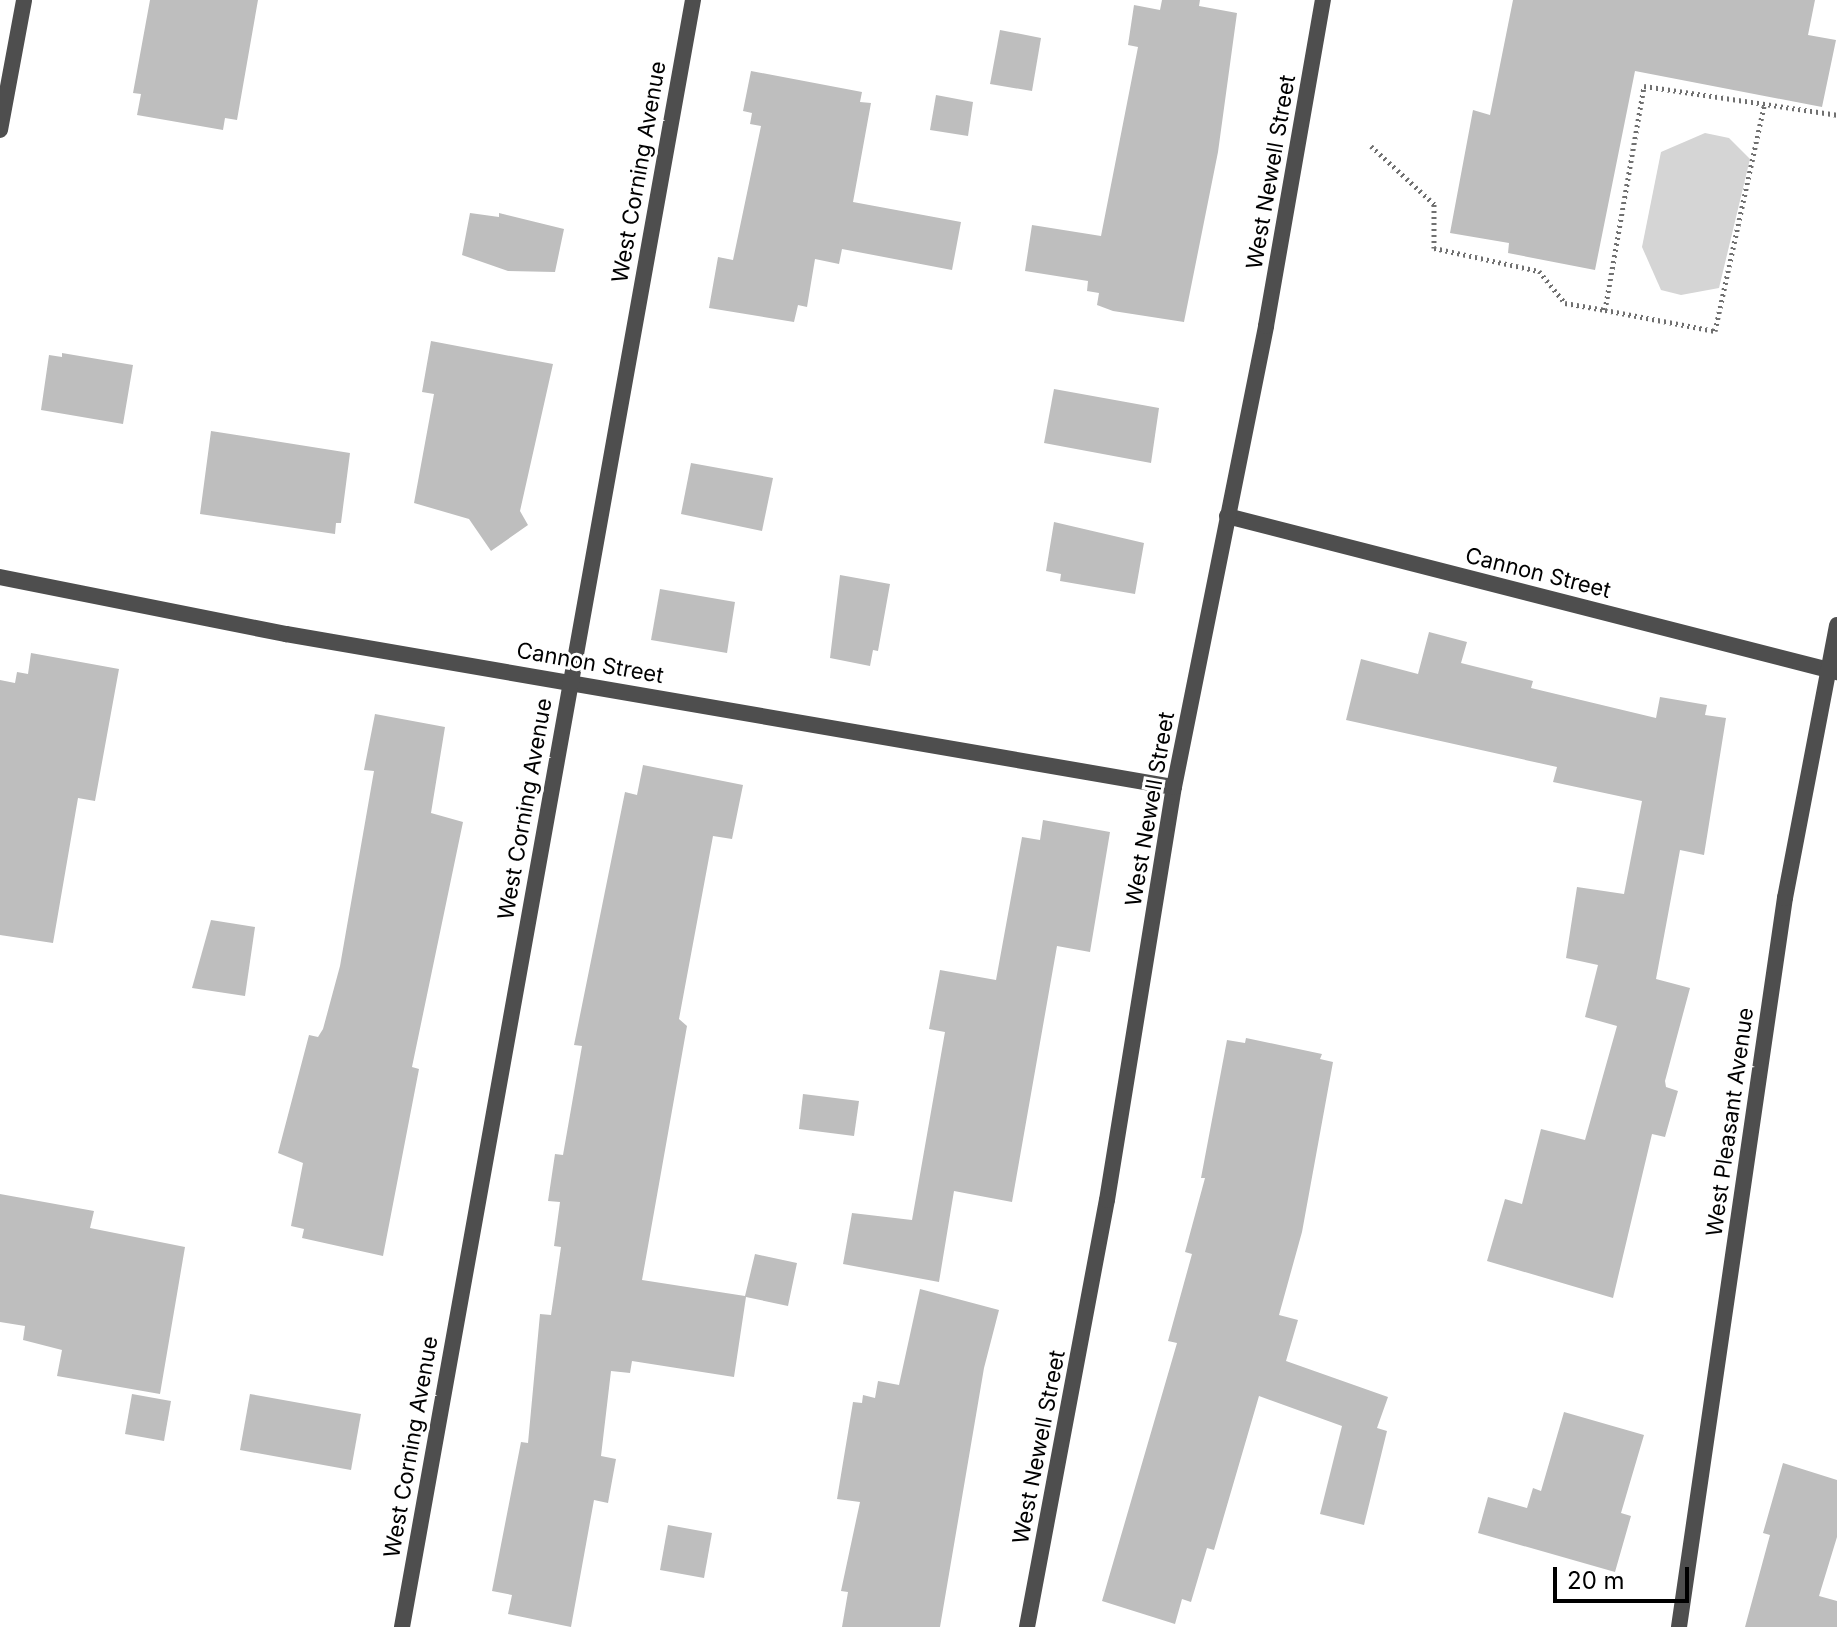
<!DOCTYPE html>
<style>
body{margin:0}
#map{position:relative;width:1837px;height:1627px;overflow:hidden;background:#fff;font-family:Inter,sans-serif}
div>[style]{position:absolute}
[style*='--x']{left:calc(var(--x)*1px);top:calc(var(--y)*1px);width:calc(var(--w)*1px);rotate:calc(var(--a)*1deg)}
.green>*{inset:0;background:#d5d5d5}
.building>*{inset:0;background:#bebebe}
.path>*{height:5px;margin-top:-2.5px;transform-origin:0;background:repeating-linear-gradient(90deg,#707070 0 2px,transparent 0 6px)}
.street>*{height:16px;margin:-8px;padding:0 8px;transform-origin:8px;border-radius:8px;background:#4e4e4e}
span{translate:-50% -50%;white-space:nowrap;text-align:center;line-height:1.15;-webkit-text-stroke:6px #fff;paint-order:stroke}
.street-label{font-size:22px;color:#000}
.scale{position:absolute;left:1553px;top:1567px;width:136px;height:36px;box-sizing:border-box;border:4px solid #000;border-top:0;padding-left:10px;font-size:24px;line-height:28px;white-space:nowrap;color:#000;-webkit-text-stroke:6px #fff;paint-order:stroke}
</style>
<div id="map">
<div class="green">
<i style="clip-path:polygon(1705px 133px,1729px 138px,1750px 159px,1719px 288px,1681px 295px,1661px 290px,1642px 247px,1661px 152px)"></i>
</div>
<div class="building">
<i style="clip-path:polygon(150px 0,258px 0,237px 120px,225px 118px,223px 130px,137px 115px,141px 94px,133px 93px)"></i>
<i style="clip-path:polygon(1162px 0,1200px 0,1199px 6px,1237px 13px,1218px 152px,1184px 322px,1113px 311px,1097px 305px,1099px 293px,1087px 291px,1088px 281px,1025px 271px,1032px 225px,1101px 236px,1138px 47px,1128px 45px,1134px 5px,1160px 10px)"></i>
<i style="clip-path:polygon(1513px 0,1815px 0,1808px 35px,1836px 40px,1822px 107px,1635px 71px,1595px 270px,1508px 253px,1509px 243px,1450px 233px,1473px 110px,1490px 115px)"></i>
<i style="clip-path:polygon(1000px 30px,1041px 38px,1032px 91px,990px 84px)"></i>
<i style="clip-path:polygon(751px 71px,862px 92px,860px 102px,871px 103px,853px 202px,961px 222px,952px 270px,842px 249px,839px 264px,815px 259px,807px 307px,798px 305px,794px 322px,709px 308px,718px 257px,733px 260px,761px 126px,750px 124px,752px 113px,743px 111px)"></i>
<i style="clip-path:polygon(936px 95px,973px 102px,968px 136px,930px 130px)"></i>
<i style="clip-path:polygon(470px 213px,499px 217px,499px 213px,564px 229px,555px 272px,508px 271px,462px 255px)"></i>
<i style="clip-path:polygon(431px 341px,553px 364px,520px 511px,528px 525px,491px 551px,469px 519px,414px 503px,434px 394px,422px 392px)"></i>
<i style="clip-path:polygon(62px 353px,133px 365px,123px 424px,41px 410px,49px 355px,62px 357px)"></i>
<i style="clip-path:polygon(1054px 389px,1159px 408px,1151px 463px,1044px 443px)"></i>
<i style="clip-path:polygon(211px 431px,350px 453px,341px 523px,336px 523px,335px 534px,200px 514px)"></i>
<i style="clip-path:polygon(691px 463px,773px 478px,762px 531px,681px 514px)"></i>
<i style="clip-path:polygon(1054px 522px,1144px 543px,1135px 594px,1060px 581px,1061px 574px,1046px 571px)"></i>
<i style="clip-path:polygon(840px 575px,890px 584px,878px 651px,873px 650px,870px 666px,830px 658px)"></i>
<i style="clip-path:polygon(660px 589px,735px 602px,727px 653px,651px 640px)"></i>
<i style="clip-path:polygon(1429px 632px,1467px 642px,1461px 663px,1533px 681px,1531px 688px,1656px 718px,1660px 697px,1707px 705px,1705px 715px,1726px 718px,1704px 855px,1680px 850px,1656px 979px,1690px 988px,1665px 1081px,1666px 1087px,1678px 1091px,1665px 1137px,1652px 1134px,1613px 1298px,1487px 1261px,1505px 1199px,1522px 1204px,1541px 1129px,1585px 1140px,1617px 1026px,1585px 1017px,1598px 965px,1566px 958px,1577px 887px,1624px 894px,1642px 801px,1553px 782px,1557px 767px,1346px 720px,1361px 659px,1418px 674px)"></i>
<i style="clip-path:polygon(31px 653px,119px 669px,95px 801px,78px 798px,53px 943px,0 935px,0 680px,15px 683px,17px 672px,28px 674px)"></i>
<i style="clip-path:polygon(375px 714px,445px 727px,431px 813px,463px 822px,412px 1067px,419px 1069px,383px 1256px,302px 1238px,304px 1229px,291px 1226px,303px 1163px,278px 1153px,309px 1035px,318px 1037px,323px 1029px,340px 966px,374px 771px,364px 770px)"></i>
<i style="clip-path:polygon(643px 765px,743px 785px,732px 839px,713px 836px,679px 1019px,687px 1026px,642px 1280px,745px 1296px,755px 1254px,797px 1263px,788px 1306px,746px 1297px,734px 1377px,632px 1361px,630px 1373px,611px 1371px,601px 1456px,616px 1459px,608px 1503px,594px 1500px,571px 1627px,508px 1614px,512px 1595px,492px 1591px,521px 1442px,528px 1443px,540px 1314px,551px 1315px,561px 1247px,554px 1246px,560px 1202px,548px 1201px,555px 1154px,563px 1155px,582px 1046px,574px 1045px,625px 792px,637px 795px)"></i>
<i style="clip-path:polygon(1043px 820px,1110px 832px,1090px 952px,1057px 946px,1012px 1202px,954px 1191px,939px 1282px,843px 1264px,852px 1213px,912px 1220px,945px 1032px,929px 1029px,940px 970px,996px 980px,1022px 837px,1040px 840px)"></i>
<i style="clip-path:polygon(211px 920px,255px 927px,245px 996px,192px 988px)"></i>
<i style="clip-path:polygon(1246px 1038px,1322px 1054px,1320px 1059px,1333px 1062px,1302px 1232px,1279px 1315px,1298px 1320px,1286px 1361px,1388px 1397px,1377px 1428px,1387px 1431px,1364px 1525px,1320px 1514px,1342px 1426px,1259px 1396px,1214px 1550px,1207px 1548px,1191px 1602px,1182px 1599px,1175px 1624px,1102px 1601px,1177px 1343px,1168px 1341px,1192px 1254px,1185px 1252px,1205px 1178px,1201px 1178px,1227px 1040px,1245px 1043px)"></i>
<i style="clip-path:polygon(803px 1094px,859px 1101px,854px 1136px,799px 1129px)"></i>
<i style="clip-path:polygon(0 1194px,94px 1211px,90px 1228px,185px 1247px,160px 1394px,57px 1376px,62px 1350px,23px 1340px,25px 1326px,0 1322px)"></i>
<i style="clip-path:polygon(920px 1289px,999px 1310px,984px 1368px,940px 1627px,842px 1627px,848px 1592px,841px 1591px,860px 1502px,837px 1499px,853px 1402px,862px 1403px,863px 1395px,875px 1398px,878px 1381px,899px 1385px)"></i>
<i style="clip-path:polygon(132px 1394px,171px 1401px,164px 1441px,125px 1434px)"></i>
<i style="clip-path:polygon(250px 1394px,361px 1414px,351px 1470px,240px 1450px)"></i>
<i style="clip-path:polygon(1564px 1412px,1644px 1435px,1621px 1513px,1631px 1516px,1615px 1572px,1478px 1533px,1488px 1497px,1527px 1508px,1533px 1488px,1541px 1491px)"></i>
<i style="clip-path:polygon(1783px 1463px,1837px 1480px,1837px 1537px,1819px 1596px,1837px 1601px,1837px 1627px,1745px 1627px,1770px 1535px,1763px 1533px)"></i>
<i style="clip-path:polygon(668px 1525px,712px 1533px,704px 1578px,660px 1570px)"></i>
</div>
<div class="path">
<i style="--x:1371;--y:146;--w:86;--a:42.6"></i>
<i style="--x:1434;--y:204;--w:44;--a:90"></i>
<i style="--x:1434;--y:248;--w:107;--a:12.4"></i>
<i style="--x:1539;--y:271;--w:41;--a:50.9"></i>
<i style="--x:1565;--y:303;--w:41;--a:9.9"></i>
<i style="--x:1605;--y:310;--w:227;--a:-80.1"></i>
<i style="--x:1644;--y:86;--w:195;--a:8.5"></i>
<i style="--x:1605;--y:310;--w:112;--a:10.8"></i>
<i style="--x:1715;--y:331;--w:230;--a:-77.7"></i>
</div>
<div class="street">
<i style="--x:0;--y:130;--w:132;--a:-79.5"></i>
<i style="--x:1227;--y:516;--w:630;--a:14.35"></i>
<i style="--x:0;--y:577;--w:292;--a:11.3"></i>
<i style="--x:286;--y:634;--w:901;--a:9.78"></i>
<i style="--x:402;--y:1627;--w:1653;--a:-79.86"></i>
<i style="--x:1027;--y:1627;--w:434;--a:-79.4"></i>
<i style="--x:1107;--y:1200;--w:418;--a:-80.8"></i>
<i style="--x:1174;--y:787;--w:470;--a:-78.7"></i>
<i style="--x:1266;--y:326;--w:331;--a:-80.1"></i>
<i style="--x:1679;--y:1627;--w:737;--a:-81.73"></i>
<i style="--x:1785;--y:898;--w:278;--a:-79.2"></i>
</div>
<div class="street-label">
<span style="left:639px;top:172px;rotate:-80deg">West Corning Avenue</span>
<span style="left:1271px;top:172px;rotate:-80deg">West Newell Street</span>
<span style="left:1538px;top:573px;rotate:14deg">Cannon Street</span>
<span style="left:590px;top:663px;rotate:10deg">Cannon Street</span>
<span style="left:525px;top:809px;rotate:-80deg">West Corning Avenue</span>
<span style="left:1150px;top:809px;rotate:-80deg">West Newell Street</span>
<span style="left:1730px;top:1122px;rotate:-82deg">West Pleasant Avenue</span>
<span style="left:411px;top:1447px;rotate:-80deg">West Corning Avenue</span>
<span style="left:1039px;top:1447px;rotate:-79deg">West Newell Street</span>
</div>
<div class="scale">20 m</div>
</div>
